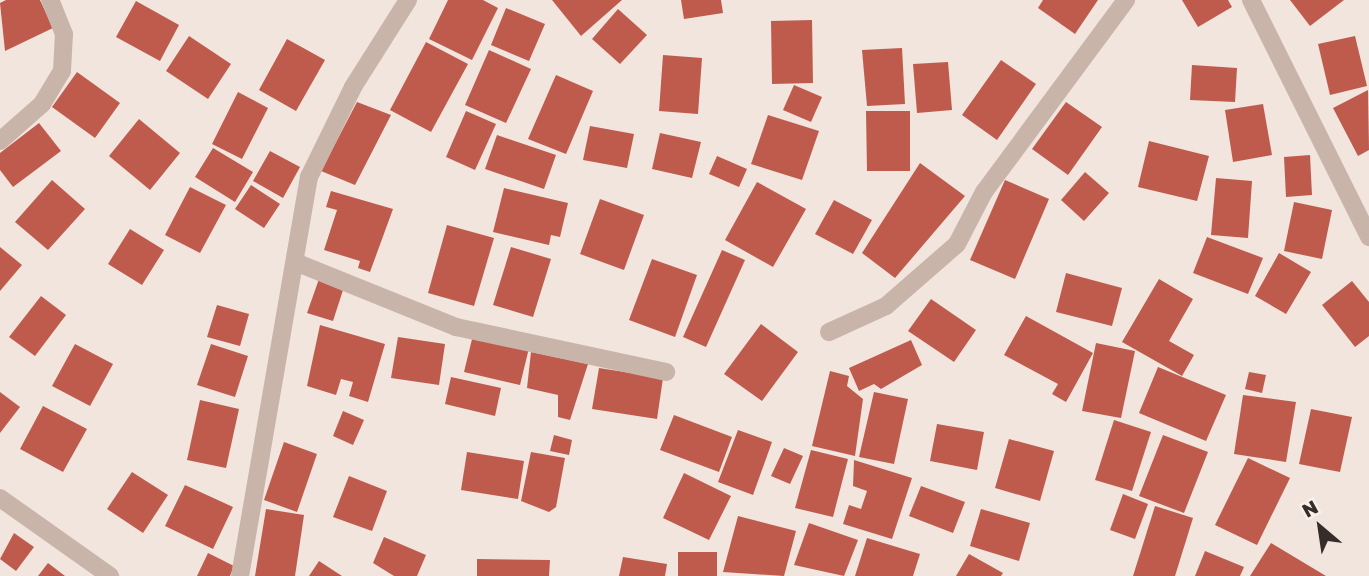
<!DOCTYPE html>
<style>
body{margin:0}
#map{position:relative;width:1369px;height:576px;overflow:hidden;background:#f1e5de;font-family:"Golos Text",sans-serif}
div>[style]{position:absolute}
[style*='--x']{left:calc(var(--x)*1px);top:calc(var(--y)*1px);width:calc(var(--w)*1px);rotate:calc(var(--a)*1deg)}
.building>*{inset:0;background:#bf5b4d}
.minor>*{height:18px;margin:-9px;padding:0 9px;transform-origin:9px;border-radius:9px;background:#c9b4aa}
.tertiary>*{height:18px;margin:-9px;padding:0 9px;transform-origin:9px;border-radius:9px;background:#c9b4aa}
span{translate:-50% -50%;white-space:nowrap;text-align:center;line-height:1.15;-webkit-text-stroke:5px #f9f0ea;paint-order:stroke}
.north{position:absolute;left:1285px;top:492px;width:70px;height:70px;-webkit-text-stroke:5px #f9f0ea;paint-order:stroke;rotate:331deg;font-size:19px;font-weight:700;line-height:28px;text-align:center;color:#362c29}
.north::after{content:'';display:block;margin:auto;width:24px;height:32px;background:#362c29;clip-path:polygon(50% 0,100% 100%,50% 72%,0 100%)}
</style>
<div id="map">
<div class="building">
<i style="clip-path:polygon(6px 0,40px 0,53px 28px,5px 51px,0 3px)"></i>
<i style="clip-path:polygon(448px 0,483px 0,498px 8px,472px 60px,429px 39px)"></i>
<i style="clip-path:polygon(552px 0,622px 0,581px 36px)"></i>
<i style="clip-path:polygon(681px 0,721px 0,723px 13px,684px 19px)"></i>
<i style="clip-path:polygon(1043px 0,1098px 0,1075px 34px,1038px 8px)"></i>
<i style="clip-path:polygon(1182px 0,1228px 0,1232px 7px,1198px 27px)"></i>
<i style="clip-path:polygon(1290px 0,1344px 0,1310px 26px)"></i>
<i style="clip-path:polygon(136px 1px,179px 25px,160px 61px,116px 37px)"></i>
<i style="clip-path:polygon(506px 8px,545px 24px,529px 61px,491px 45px)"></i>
<i style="clip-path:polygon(618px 9px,647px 35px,620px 64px,592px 39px)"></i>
<i style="clip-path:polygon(812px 20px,813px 83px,772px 84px,771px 21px)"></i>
<i style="clip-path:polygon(189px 36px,231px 64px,208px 99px,166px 71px)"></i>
<i style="clip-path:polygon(1355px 36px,1367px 86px,1330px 95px,1318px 44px)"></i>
<i style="clip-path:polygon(287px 39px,325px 60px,296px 111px,259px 90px)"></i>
<i style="clip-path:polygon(426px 42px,468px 64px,431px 132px,390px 110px)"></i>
<i style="clip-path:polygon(902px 48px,905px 104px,867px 106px,862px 50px)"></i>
<i style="clip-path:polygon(489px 50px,531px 69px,506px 123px,465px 105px)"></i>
<i style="clip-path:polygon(663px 55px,702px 58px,698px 114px,659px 111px)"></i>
<i style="clip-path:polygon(1001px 60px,1036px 84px,997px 140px,962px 115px)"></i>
<i style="clip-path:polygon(948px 62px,952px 110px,917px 113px,913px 64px)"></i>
<i style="clip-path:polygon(1192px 65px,1237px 68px,1235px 102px,1190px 100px)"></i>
<i style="clip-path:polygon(77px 72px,120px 103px,95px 138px,52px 107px)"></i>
<i style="clip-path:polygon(556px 75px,593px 91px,566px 154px,528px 139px)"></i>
<i style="clip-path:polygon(794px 85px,822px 97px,811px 122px,783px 110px)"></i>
<i style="clip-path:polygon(1368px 90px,1369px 150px,1358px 156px,1333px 108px)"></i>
<i style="clip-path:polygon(238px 92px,268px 108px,242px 159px,212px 144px)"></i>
<i style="clip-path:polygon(357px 102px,391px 115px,355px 185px,321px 171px)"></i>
<i style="clip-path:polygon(1066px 102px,1102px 127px,1068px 175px,1032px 149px)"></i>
<i style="clip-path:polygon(1263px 104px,1272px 155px,1233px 162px,1225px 110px)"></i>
<i style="clip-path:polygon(466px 111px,496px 124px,475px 170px,446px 157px)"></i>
<i style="clip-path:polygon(866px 111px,910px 111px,910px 171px,867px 171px)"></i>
<i style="clip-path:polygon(768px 115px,819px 131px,802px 180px,751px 164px)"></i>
<i style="clip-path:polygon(139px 119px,180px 153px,150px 190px,109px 156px)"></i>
<i style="clip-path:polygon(39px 123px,61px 151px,13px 187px,0 170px,0 153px)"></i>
<i style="clip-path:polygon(590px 126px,634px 134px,627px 168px,583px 160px)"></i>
<i style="clip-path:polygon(660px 133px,701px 142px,692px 178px,652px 169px)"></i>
<i style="clip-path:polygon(497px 135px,556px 155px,544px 189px,485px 169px)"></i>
<i style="clip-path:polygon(1149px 141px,1209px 156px,1197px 201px,1138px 187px)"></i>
<i style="clip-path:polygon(213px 148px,253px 172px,235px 202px,195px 177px)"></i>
<i style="clip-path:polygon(270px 151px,300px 167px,283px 198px,253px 181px)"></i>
<i style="clip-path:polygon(1310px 155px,1312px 195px,1286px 197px,1284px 157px)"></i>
<i style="clip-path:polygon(717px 156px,747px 169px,739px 187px,709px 174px)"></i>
<i style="clip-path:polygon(920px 163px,965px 196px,895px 278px,862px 253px)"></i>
<i style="clip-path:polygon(1085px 172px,1109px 193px,1084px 221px,1061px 200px)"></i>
<i style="clip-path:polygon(1216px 178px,1252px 181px,1248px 238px,1211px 235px)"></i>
<i style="clip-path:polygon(52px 180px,85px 209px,48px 250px,15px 222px)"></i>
<i style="clip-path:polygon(1005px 180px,1049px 199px,1015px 279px,970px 260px)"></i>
<i style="clip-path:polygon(757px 182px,806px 209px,773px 267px,725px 240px)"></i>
<i style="clip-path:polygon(251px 185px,280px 204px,264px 228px,235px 209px)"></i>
<i style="clip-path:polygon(190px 187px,226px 205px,200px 253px,165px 235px)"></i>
<i style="clip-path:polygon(504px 188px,568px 203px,560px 237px,551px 235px,549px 245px,493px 232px)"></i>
<i style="clip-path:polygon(331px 191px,393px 209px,370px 272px,358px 268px,360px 261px,324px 250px,337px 210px,326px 207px)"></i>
<i style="clip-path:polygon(600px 199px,644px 215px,624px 270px,580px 254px)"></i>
<i style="clip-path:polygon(834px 200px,872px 220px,853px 254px,815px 234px)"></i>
<i style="clip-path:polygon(1294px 202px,1332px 210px,1322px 259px,1284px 251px)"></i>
<i style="clip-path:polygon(447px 225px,494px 238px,474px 306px,428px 293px)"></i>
<i style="clip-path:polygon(130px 229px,164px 250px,142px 285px,108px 264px)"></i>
<i style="clip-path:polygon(1207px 237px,1263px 258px,1248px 294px,1193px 273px)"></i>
<i style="clip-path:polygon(0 247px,22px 265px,0 291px)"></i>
<i style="clip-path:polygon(511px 247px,551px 259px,533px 317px,493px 305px)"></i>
<i style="clip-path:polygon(722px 250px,745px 260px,706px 347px,683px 337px)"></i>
<i style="clip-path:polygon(1279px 253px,1311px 272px,1286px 314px,1255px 296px)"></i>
<i style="clip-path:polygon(652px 259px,697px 275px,675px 337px,629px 320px)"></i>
<i style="clip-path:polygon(1066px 273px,1122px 288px,1112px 326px,1056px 312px)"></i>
<i style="clip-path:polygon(319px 279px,344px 287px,333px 321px,307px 313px)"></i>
<i style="clip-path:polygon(1159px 279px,1193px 299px,1169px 341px,1194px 355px,1182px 376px,1122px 342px)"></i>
<i style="clip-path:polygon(1352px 281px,1369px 302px,1369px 336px,1355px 347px,1322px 305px)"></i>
<i style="clip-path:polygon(41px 296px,66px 315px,35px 356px,9px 337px)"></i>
<i style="clip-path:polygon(931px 299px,976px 330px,954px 362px,908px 331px)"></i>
<i style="clip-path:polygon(217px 305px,249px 314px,240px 346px,207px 337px)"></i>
<i style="clip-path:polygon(1026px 316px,1093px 353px,1066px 402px,1052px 394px,1058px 384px,1004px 355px)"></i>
<i style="clip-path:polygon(761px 324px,798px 352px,762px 401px,724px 374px)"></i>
<i style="clip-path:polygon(320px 325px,385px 344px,368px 402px,349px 396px,353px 382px,341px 379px,336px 395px,307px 386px)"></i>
<i style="clip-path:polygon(473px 335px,529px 348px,520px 385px,464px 372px)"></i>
<i style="clip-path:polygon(398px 337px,445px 344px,439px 385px,391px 378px)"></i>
<i style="clip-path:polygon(911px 340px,922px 365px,881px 389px,874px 384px,859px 391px,849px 368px)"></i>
<i style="clip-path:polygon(1096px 343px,1135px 351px,1121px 418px,1082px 411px)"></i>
<i style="clip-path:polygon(75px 344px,113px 364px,90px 406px,52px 386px)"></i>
<i style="clip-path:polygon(211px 344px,248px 356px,235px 397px,197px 385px)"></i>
<i style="clip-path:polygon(531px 352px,588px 364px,570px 420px,558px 417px,558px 395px,527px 388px)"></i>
<i style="clip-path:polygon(1158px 367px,1226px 395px,1206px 441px,1139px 413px)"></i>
<i style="clip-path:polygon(599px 368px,663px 378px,657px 419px,592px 409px)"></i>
<i style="clip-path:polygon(830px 371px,849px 376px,847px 386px,863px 399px,855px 456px,812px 446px)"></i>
<i style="clip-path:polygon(1249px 372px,1266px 375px,1262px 393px,1245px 389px)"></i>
<i style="clip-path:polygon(451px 377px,501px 388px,495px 416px,445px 404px)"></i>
<i style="clip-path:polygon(0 392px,20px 407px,0 433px)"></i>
<i style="clip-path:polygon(874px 392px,908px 399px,894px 464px,859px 457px)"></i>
<i style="clip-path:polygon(1243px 395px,1296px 402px,1286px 462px,1234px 454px)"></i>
<i style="clip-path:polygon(200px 400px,239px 409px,226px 468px,187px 460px)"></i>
<i style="clip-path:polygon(43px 406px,87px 429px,63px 472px,20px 449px)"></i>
<i style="clip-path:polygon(1311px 409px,1352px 417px,1340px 472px,1299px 464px)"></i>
<i style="clip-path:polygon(343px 411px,364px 420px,353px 445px,333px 436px)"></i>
<i style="clip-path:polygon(674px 415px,732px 437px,719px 472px,660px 450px)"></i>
<i style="clip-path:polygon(1114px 420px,1151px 432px,1132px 491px,1095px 480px)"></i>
<i style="clip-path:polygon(937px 424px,984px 432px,977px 470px,930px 461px)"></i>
<i style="clip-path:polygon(738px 430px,772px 442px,753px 495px,718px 482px)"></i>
<i style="clip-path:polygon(554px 435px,572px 440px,569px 455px,550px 451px)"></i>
<i style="clip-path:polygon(1163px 435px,1208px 452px,1184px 513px,1139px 496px)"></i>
<i style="clip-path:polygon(1009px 439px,1054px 451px,1040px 501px,995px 488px)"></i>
<i style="clip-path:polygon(284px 442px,317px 454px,297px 512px,264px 500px)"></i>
<i style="clip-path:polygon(784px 448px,803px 456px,790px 484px,771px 476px)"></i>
<i style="clip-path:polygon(811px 450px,848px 459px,833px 517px,795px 508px)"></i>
<i style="clip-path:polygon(467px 452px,524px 461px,518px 499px,461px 490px)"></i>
<i style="clip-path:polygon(531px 452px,565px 458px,556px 507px,549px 512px,521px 501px)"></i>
<i style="clip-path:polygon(1248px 458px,1290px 478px,1257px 545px,1215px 525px)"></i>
<i style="clip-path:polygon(854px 460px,912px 478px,892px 539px,843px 524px,849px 505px,861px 509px,867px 491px,853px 486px)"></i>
<i style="clip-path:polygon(132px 472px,168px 495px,143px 533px,107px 509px)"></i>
<i style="clip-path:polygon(684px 473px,731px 496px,709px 540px,663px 518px)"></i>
<i style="clip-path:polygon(349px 476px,387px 491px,372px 531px,333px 517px)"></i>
<i style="clip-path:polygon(185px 485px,233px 507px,213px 549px,165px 526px)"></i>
<i style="clip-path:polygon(921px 486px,965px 502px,953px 533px,909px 516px)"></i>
<i style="clip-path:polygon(1123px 494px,1148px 504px,1135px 539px,1110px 530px)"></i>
<i style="clip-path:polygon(1155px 506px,1193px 518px,1175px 576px,1133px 576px)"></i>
<i style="clip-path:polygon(266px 509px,304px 515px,295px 576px,255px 576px)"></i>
<i style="clip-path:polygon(981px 509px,1030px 523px,1019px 561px,970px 546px)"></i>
<i style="clip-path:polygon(738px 516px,796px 531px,784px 576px,723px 572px)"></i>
<i style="clip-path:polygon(809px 523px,858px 540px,844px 576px,794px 565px)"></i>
<i style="clip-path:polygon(14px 533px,34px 547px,16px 571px,0 559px)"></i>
<i style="clip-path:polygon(384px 537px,426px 555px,417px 576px,394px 576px,373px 563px)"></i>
<i style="clip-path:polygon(867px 538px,920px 554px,913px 576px,855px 576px)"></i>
<i style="clip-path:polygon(1271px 543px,1326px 576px,1250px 576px)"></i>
<i style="clip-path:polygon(1205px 551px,1244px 567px,1240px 576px,1195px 576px)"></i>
<i style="clip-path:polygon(678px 552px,717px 552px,717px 576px,678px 576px)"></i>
<i style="clip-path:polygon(208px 553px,234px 566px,230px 576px,197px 576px)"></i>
<i style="clip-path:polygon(969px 554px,1003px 573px,1001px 576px,956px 576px)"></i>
<i style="clip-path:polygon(623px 557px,667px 564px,665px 576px,619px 576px)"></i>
<i style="clip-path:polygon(477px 559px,550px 560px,549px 576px,477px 576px)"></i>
<i style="clip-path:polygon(319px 561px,342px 576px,309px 576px)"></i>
<i style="clip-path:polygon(48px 563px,65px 576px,38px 576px)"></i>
</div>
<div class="minor">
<i style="--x:1251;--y:0;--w:265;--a:63.5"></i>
<i style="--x:0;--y:141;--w:56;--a:-41.4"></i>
<i style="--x:42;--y:104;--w:39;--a:-59"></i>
<i style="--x:62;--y:71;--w:37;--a:-87"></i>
<i style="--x:64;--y:34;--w:37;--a:-112"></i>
<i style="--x:295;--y:262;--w:174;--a:22"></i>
<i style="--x:456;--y:327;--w:215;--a:12.1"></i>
<i style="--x:829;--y:332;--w:63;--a:-24.5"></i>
<i style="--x:886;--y:306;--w:94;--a:-41.1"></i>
<i style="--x:957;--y:244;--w:59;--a:-62.6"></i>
<i style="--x:984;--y:192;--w:239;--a:-53.5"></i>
<i style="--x:240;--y:576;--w:405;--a:-80.2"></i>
<i style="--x:309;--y:177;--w:100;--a:-63.9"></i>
<i style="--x:353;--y:87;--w:103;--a:-57.7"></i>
</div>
<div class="tertiary">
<i style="--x:0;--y:498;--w:135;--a:35.3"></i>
</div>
<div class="north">N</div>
</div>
